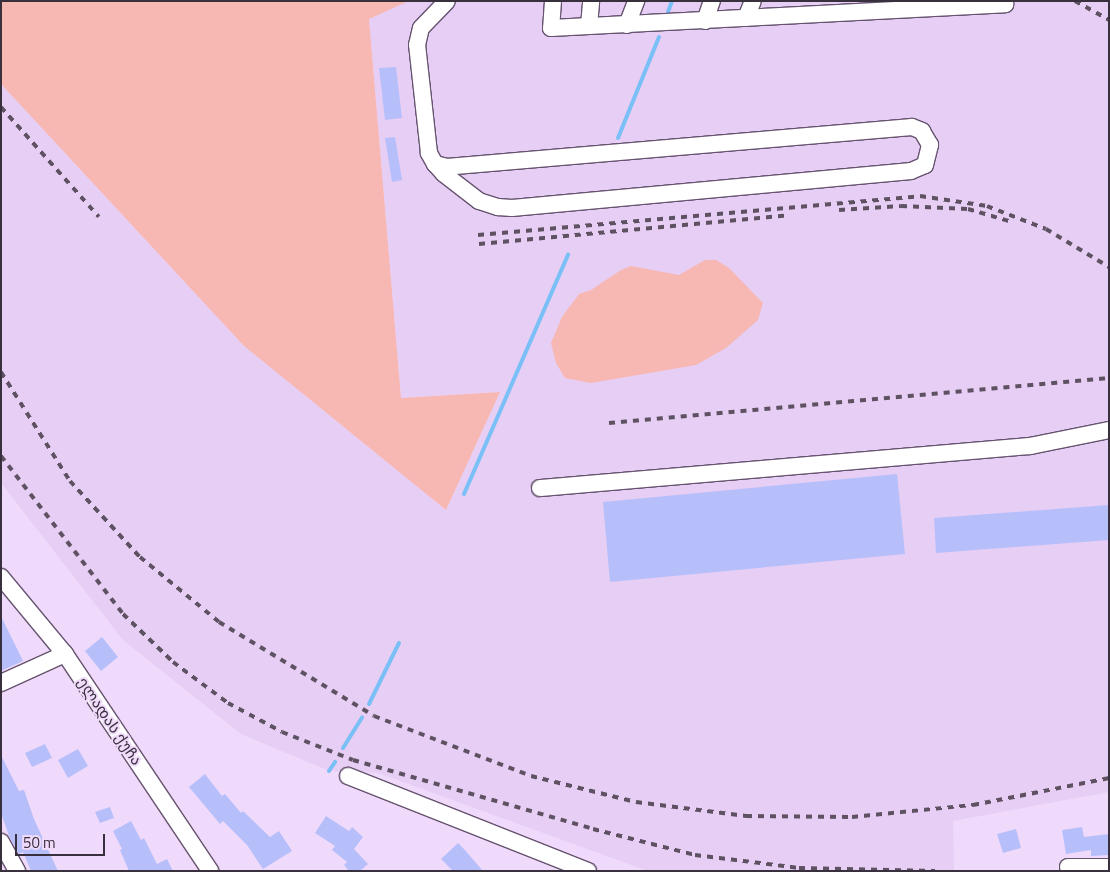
<!DOCTYPE html>
<meta charset="utf-8">
<style>
body{margin:0}
#map{position:relative;width:1110px;height:872px;overflow:hidden;background:#f0dafb;font-family:"Titillium Web","Noto Sans Georgian",sans-serif}
div>[style]{position:absolute}
[style*='--x']{left:calc(var(--x)*1px);top:calc(var(--y)*1px);width:calc(var(--w)*1px);rotate:calc(var(--a)*1deg)}
.built>*{inset:0;background:#e7cef5}
.green>*{inset:0;background:#f7b7b2}
.stream>*{height:4px;margin:-2px;padding:0 2px;transform-origin:2px;border-radius:2px;background:#7abff6}
.building>*{inset:0;background:#b7bffb}
.roads{filter:drop-shadow(1px 0 #66536f) drop-shadow(-1px 0 #66536f) drop-shadow(0 1px #66536f) drop-shadow(0 -1px #66536f)}
.minor>*{height:16px;margin:-8px;padding:0 8px;transform-origin:8px;border-radius:8px;background:#fff}
.rail>*{height:4px;margin-top:-2px;transform-origin:0;background:repeating-linear-gradient(90deg,#5d5162 0 6px,transparent 0 12px)}
span{translate:-50% -50%;white-space:nowrap;text-align:center;line-height:1.15;-webkit-text-stroke:4px #f0dafb;paint-order:stroke}
.street-label{font-size:15px;color:#39303d}
.frame{position:absolute;inset:0;border:2px solid #39303d;pointer-events:none}
.scale{position:absolute;left:15px;top:834px;width:90px;height:22px;box-sizing:border-box;border:2px solid #39303d;border-top:0;padding-left:6px;font-size:15px;line-height:18px;white-space:nowrap;color:#39303d;-webkit-text-stroke:4px #f0dafb;paint-order:stroke}
</style>
<div id="map">
<div class="built">
<i style="clip-path:polygon(409px 1px,1109px 1px,1109px 792px,953px 821px,954px 871px,648px 871px,378px 773px,329px 771px,241px 734px,123px 640px,1px 483px,1px 84px,244px 346px,446px 510px,500px 392px,401px 398px,369px 19px)"></i>
</div>
<div class="green">
<i style="clip-path:polygon(1px 1px,409px 1px,369px 19px,401px 398px,500px 392px,446px 510px,244px 346px,1px 84px)"></i>
<i style="clip-path:polygon(705px 260px,716px 260px,729px 268px,763px 303px,758px 320px,726px 348px,696px 365px,591px 383px,565px 378px,556px 363px,551px 343px,562px 317px,579px 294px,591px 290px,621px 270px,631px 266px,679px 275px)"></i>
</div>
<div class="stream">
<i style="--x:668;--y:12;--w:12;--a:-70"></i>
<i style="--x:618;--y:138;--w:109;--a:-67.9"></i>
<i style="--x:464;--y:494;--w:261;--a:-66.5"></i>
<i style="--x:369;--y:704;--w:68;--a:-63.8"></i>
<i style="--x:343;--y:748;--w:36;--a:-58"></i>
<i style="--x:329;--y:771;--w:11;--a:-56"></i>
</div>
<div class="building">
<i style="clip-path:polygon(396px 67px,402px 118px,385px 120px,379px 68px)"></i>
<i style="clip-path:polygon(395px 137px,402px 180px,392px 182px,385px 138px)"></i>
<i style="clip-path:polygon(897px 474px,905px 554px,610px 582px,603px 502px)"></i>
<i style="clip-path:polygon(1109px 505px,1109px 540px,936px 553px,934px 518px)"></i>
<i style="clip-path:polygon(1px 616px,23px 661px,1px 671px)"></i>
<i style="clip-path:polygon(102px 637px,118px 657px,101px 671px,85px 651px)"></i>
<i style="clip-path:polygon(45px 744px,52px 758px,32px 767px,25px 753px)"></i>
<i style="clip-path:polygon(78px 749px,88px 766px,68px 778px,58px 760px)"></i>
<i style="clip-path:polygon(1px 755px,19px 791px,24px 790px,34px 819px,58px 871px,31px 871px,23px 852px,19px 854px,9px 836px,1px 813px)"></i>
<i style="clip-path:polygon(205px 774px,222px 796px,225px 794px,241px 813px,243px 811px,270px 837px,279px 831px,292px 851px,263px 869px,247px 845px,223px 821px,220px 824px,189px 787px)"></i>
<i style="clip-path:polygon(110px 807px,114px 818px,100px 823px,95px 812px)"></i>
<i style="clip-path:polygon(326px 816px,349px 831px,352px 827px,363px 837px,354px 849px,368px 864px,360px 871px,349px 871px,344px 865px,347px 862px,332px 850px,335px 846px,315px 833px)"></i>
<i style="clip-path:polygon(131px 821px,141px 840px,144px 838px,157px 864px,167px 859px,173px 871px,129px 871px,120px 850px,122px 849px,113px 831px)"></i>
<i style="clip-path:polygon(1082px 827px,1084px 837px,1109px 834px,1109px 855px,1091px 856px,1091px 850px,1066px 854px,1062px 830px)"></i>
<i style="clip-path:polygon(1016px 829px,1021px 848px,1003px 853px,997px 834px)"></i>
<i style="clip-path:polygon(458px 843px,464px 849px,483px 871px,453px 871px,441px 859px)"></i>
</div>
<div class="roads">
<div class="minor">
<i style="--x:553;--y:1;--w:27;--a:94"></i>
<i style="--x:551;--y:28;--w:455;--a:-3"></i>
<i style="--x:1005;--y:4;--w:3;--a:-108"></i>
<i style="--x:746;--y:18;--w:18;--a:-68"></i>
<i style="--x:705;--y:21;--w:21;--a:-71"></i>
<i style="--x:627;--y:25;--w:26;--a:-69"></i>
<i style="--x:589;--y:26;--w:25;--a:-85"></i>
<i style="--x:435;--y:164;--w:13;--a:48"></i>
<i style="--x:444;--y:174;--w:44;--a:37.6"></i>
<i style="--x:479;--y:201;--w:20;--a:18"></i>
<i style="--x:498;--y:207;--w:14;--a:4"></i>
<i style="--x:512;--y:208;--w:401;--a:-5.3"></i>
<i style="--x:911;--y:171;--w:15;--a:-23"></i>
<i style="--x:925;--y:165;--w:21;--a:-76"></i>
<i style="--x:930;--y:145;--w:16;--a:-120"></i>
<i style="--x:922;--y:131;--w:11;--a:-158"></i>
<i style="--x:912;--y:127;--w:467;--a:175.1"></i>
<i style="--x:447;--y:167;--w:12;--a:-166"></i>
<i style="--x:435;--y:164;--w:13;--a:-119"></i>
<i style="--x:429;--y:153;--w:109;--a:-96.3"></i>
<i style="--x:417;--y:45;--w:17;--a:-77"></i>
<i style="--x:421;--y:28;--w:37;--a:-46"></i>
<i style="--x:540;--y:488;--w:492;--a:-4.9"></i>
<i style="--x:1030;--y:446;--w:81;--a:-11.4"></i>
<i style="--x:1;--y:577;--w:100;--a:50.3"></i>
<i style="--x:65;--y:654;--w:261;--a:56.2"></i>
<i style="--x:1;--y:683;--w:70;--a:-24.4"></i>
<i style="--x:348;--y:776;--w:258;--a:21.6"></i>
<i style="--x:1;--y:842;--w:33;--a:61"></i>
<i style="--x:1068;--y:867;--w:41;--a:0"></i>
</div>
</div>
<div class="rail">
<i style="--x:1075;--y:1;--w:39;--a:29"></i>
<i style="--x:1;--y:107;--w:147;--a:48.3"></i>
<i style="--x:839;--y:210;--w:62;--a:-3.7"></i>
<i style="--x:901;--y:206;--w:67;--a:2.6"></i>
<i style="--x:968;--y:209;--w:43;--a:16.3"></i>
<i style="--x:478;--y:235;--w:444;--a:-5"></i>
<i style="--x:920;--y:196;--w:68;--a:8.5"></i>
<i style="--x:987;--y:206;--w:63;--a:21.3"></i>
<i style="--x:1046;--y:229;--w:74;--a:31.1"></i>
<i style="--x:479;--y:244;--w:311;--a:-5.3"></i>
<i style="--x:1;--y:372;--w:129;--a:57.7"></i>
<i style="--x:70;--y:481;--w:103;--a:47.4"></i>
<i style="--x:140;--y:557;--w:102;--a:39.4"></i>
<i style="--x:219;--y:622;--w:181;--a:31.2"></i>
<i style="--x:374;--y:716;--w:168;--a:20.9"></i>
<i style="--x:531;--y:776;--w:108;--a:13.9"></i>
<i style="--x:636;--y:802;--w:111;--a:7.3"></i>
<i style="--x:746;--y:816;--w:106;--a:0.5"></i>
<i style="--x:852;--y:817;--w:122;--a:-5.7"></i>
<i style="--x:973;--y:805;--w:139;--a:-11.2"></i>
<i style="--x:609;--y:423;--w:502;--a:-5.14"></i>
<i style="--x:1;--y:456;--w:200;--a:52.3"></i>
<i style="--x:123;--y:614;--w:69;--a:43.8"></i>
<i style="--x:173;--y:662;--w:69;--a:36.7"></i>
<i style="--x:228;--y:703;--w:61;--a:28.2"></i>
<i style="--x:282;--y:732;--w:76;--a:21.5"></i>
<i style="--x:353;--y:760;--w:250;--a:16"></i>
<i style="--x:593;--y:829;--w:105;--a:14.3"></i>
<i style="--x:695;--y:855;--w:105;--a:7.1"></i>
<i style="--x:799;--y:868;--w:136;--a:1.3"></i>
</div>
<div class="street-label">
<span style="left:110px;top:721px;rotate:56deg">ელადას ქუჩა</span>
</div>
<div class="frame"></div>
<div class="scale">50 m</div>
</div>
